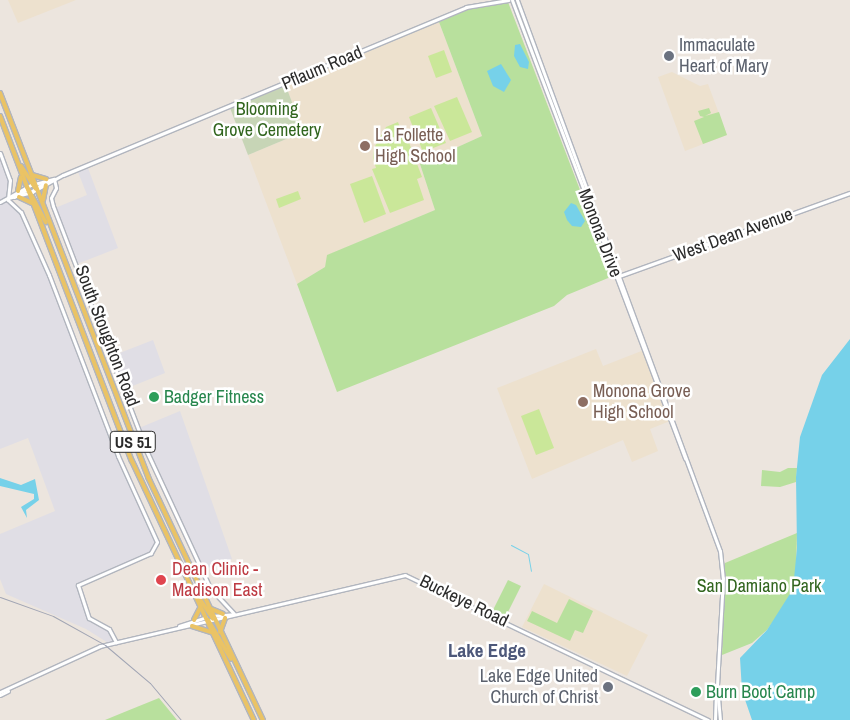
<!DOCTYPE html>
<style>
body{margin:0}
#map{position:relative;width:850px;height:720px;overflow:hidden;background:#ece5de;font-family:"Archivo Narrow",sans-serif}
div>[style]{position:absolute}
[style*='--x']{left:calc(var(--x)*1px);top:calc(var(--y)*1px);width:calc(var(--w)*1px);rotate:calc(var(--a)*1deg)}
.industrial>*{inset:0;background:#e0dee5}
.education>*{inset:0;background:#ede1ce}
.green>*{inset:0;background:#b8e09d}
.cemetery>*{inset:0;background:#c7d5b6}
.pitch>*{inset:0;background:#cae799}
.water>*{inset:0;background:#76d1e9}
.stream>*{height:1px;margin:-0.5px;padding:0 0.5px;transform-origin:0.5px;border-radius:0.5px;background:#76d1e9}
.roads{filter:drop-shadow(1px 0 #b1b5be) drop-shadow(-1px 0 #b1b5be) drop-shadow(0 1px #b1b5be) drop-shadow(0 -1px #b1b5be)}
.secondary>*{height:3px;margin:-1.5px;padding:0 1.5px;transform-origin:1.5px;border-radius:1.5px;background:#fff}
.primary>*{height:4px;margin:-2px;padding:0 2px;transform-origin:2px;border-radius:2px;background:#eac365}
.rail>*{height:1px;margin:-0.5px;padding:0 0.5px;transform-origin:0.5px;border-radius:0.5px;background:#a1a5b4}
.dots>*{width:14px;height:14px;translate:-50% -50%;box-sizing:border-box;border:2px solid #fff;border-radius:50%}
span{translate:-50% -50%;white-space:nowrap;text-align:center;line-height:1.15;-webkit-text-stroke:5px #fff;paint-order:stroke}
.shield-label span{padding:1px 4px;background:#fff;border:1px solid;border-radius:4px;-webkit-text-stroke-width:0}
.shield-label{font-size:16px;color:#2b2b2b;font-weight:700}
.worship-label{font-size:18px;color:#5b616d}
.left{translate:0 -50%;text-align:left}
.right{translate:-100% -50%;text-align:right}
.street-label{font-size:18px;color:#2b2b2b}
.park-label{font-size:18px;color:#31651e}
.education-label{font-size:18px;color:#785e54}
.leisure-label{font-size:18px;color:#27864d}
.health-label{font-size:18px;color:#be3a42}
.neighbourhood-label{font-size:19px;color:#4d587a;font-weight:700}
</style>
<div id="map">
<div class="industrial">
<i style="clip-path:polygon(0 153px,10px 180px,8px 197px,21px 212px,49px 275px,118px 456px,156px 539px,153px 552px,78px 585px,89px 618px,106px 626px,116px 642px,110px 644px,86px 629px,6px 594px,0 579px,0 534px,55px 511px,28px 438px,0 449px)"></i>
<i style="clip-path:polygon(88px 168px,118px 248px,77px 264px,55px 208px,87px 195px,78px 172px)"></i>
<i style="clip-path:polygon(153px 340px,165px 373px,125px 389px,112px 356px)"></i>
<i style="clip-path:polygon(180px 411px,232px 559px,203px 570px,139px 428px)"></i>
</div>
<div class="education">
<i style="clip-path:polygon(8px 0,76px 0,18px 23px)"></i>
<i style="clip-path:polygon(439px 22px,482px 136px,420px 164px,435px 210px,328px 255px,325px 267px,297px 284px,248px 155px,303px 132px,286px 86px)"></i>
<i style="clip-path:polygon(672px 72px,700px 86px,708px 84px,727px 135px,685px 151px,658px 77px)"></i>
<i style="clip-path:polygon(596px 349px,603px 366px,644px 350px,670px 421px,650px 429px,658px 451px,632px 462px,623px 440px,532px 479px,497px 388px)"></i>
<i style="clip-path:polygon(544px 584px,648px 635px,627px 676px,522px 627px)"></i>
</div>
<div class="green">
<i style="clip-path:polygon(508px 2px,613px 276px,567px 295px,554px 306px,337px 392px,297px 284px,325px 267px,327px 255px,435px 210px,420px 164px,482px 136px,439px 22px,479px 5px)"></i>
<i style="clip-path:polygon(709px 108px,711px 113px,705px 116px,719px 112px,727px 135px,703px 144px,694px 121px,704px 117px,700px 116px,698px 111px)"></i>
<i style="clip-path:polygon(788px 468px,797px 468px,796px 482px,780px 487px,761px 486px,762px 470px,780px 472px)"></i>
<i style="clip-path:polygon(797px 533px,796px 574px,789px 599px,767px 630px,752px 643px,722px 655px,725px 563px)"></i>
<i style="clip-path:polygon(508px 580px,521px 586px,505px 618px,492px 612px)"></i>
<i style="clip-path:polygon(569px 599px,593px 611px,583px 633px,575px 630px,570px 641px,527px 621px,532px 611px,557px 623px)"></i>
<i style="clip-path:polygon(159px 698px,177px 720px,105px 720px,122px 713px)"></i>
</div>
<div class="cemetery">
<i style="clip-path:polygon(286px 86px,303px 132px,248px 155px,230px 108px)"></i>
</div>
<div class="pitch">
<i style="clip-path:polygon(444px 50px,452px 72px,436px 78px,428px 56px)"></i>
<i style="clip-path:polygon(457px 97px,472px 132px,450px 141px,434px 106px)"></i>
<i style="clip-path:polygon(431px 108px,446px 143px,423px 152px,409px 117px)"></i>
<i style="clip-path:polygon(398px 122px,402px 133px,405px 132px,422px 177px,417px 179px,424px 200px,390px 213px,372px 169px,376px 168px,373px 158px,374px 148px,386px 127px)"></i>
<i style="clip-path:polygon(372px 176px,386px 214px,364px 223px,350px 184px)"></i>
<i style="clip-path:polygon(298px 191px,301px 199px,279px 208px,276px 199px)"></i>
<i style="clip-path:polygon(539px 409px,554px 448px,536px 455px,521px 416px)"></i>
</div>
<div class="water">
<i style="clip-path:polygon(520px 44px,529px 62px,528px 69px,520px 67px,514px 56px,515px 45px)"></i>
<i style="clip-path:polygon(501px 64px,511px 80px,504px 92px,493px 86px,487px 71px)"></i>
<i style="clip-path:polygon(571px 203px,576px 205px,585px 221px,581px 227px,572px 226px,567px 220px,564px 212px)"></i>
<i style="clip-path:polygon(850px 339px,850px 720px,752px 720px,742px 691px,740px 658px,767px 630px,793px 589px,797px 548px,796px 477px,800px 437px,822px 375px)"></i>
<i style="clip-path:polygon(0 478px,21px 485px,35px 479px,39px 500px,26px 510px,27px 518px,21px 507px,34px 499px,34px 494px,0 486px)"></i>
</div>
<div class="stream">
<i style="--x:511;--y:545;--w:19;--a:28"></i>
<i style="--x:528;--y:554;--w:17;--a:80"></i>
</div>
<div class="roads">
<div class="secondary">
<i style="--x:512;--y:0;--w:490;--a:69.3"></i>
<i style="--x:517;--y:0;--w:587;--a:69.78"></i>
<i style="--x:720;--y:551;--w:27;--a:84"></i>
<i style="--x:723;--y:578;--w:108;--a:93.2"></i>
<i style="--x:717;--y:686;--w:34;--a:85"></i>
<i style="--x:0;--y:153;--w:29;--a:70"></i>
<i style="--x:10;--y:180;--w:20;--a:96"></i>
<i style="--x:8;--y:200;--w:18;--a:43"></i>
<i style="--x:21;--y:212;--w:69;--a:66"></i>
<i style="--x:49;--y:275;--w:194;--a:69.1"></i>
<i style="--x:118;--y:456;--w:94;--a:65.6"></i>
<i style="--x:157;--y:542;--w:13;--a:119"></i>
<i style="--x:151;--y:553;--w:80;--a:156.3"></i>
<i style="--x:78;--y:585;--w:35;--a:72"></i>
<i style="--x:89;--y:618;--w:23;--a:29"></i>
<i style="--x:109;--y:629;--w:15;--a:62"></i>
<i style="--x:54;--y:179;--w:9;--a:77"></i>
<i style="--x:56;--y:188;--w:11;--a:117"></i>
<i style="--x:51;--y:198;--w:8;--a:76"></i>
<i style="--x:53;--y:206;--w:261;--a:69.1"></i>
<i style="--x:146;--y:450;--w:152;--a:65.1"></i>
<i style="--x:210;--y:588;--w:35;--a:47"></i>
<i style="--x:29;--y:193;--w:22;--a:-34"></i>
<i style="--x:14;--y:197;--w:16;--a:-30"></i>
<i style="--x:8;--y:198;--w:25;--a:-14"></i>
<i style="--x:32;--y:192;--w:35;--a:-29"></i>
<i style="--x:63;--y:175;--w:437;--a:-22.6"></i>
<i style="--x:466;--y:7;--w:43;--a:-9.5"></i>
<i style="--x:0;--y:202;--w:35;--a:-29"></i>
<i style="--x:31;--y:185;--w:24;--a:-15"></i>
<i style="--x:619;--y:276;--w:245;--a:-19.8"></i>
<i style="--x:212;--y:616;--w:21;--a:-5"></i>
<i style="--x:179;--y:626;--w:28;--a:-18"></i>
<i style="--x:0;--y:692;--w:110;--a:-24.7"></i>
<i style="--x:100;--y:646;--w:313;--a:-13.1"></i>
<i style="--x:405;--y:575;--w:336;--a:25.6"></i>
<i style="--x:0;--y:695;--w:9;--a:-27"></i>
<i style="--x:715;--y:720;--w:31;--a:-88"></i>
</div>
<div class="primary">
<i style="--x:0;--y:93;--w:412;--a:68.9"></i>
<i style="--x:148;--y:477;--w:269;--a:64.7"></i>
<i style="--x:0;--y:116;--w:369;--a:69.1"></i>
<i style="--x:132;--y:461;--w:286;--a:64.8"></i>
<i style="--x:21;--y:166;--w:27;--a:57"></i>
<i style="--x:32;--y:175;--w:15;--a:16"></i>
<i style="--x:27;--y:187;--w:40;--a:62"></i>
<i style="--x:18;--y:191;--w:14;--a:-78"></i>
<i style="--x:19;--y:197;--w:14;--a:25"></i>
<i style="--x:43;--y:200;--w:15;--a:-79"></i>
<i style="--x:195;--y:592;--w:32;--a:56"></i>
<i style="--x:209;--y:608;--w:15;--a:23"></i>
<i style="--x:194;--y:620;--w:13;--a:-63"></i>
<i style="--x:208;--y:620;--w:45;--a:59.5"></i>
<i style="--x:192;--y:626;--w:20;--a:18"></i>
<i style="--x:220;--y:632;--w:15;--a:-70"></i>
</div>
</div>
<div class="rail">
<i style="--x:0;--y:597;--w:56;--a:19.7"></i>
<i style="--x:53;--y:616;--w:60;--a:29.1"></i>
<i style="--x:105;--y:645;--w:59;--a:40.2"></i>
<i style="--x:150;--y:683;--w:48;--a:50"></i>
</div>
<div class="dots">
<i style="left:669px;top:56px;background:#6b7280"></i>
<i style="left:365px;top:146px;background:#8d6e63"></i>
<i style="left:154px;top:397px;background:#2e9e5b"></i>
<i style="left:583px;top:402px;background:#8d6e63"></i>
<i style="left:161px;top:580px;background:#e0444e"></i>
<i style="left:608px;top:687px;background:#6b7280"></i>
<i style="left:696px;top:692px;background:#2e9e5b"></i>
</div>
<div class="shield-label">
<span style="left:133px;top:442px">US 51</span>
</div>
<div class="worship-label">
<span class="left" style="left:679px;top:56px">Immaculate<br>Heart of Mary</span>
<span class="right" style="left:598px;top:687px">Lake Edge United<br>Church of Christ</span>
</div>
<div class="street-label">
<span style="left:322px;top:68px;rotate:-23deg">Pflaum Road</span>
<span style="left:600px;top:233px;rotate:69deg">Monona Drive</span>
<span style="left:733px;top:235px;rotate:-20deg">West Dean Avenue</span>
<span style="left:107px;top:336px;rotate:69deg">South Stoughton Road</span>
<span style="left:464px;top:601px;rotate:26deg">Buckeye Road</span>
</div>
<div class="park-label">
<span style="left:267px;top:120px">Blooming<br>Grove Cemetery</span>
<span style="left:759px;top:586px">San Damiano Park</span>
</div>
<div class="education-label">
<span class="left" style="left:375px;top:146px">La Follette<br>High School</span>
<span class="left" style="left:593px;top:402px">Monona Grove<br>High School</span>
</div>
<div class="leisure-label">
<span class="left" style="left:164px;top:397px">Badger Fitness</span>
<span class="left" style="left:706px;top:692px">Burn Boot Camp</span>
</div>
<div class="health-label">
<span class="left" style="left:172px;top:580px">Dean Clinic -<br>Madison East</span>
</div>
<div class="neighbourhood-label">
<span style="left:487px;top:651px">Lake Edge</span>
</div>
</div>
